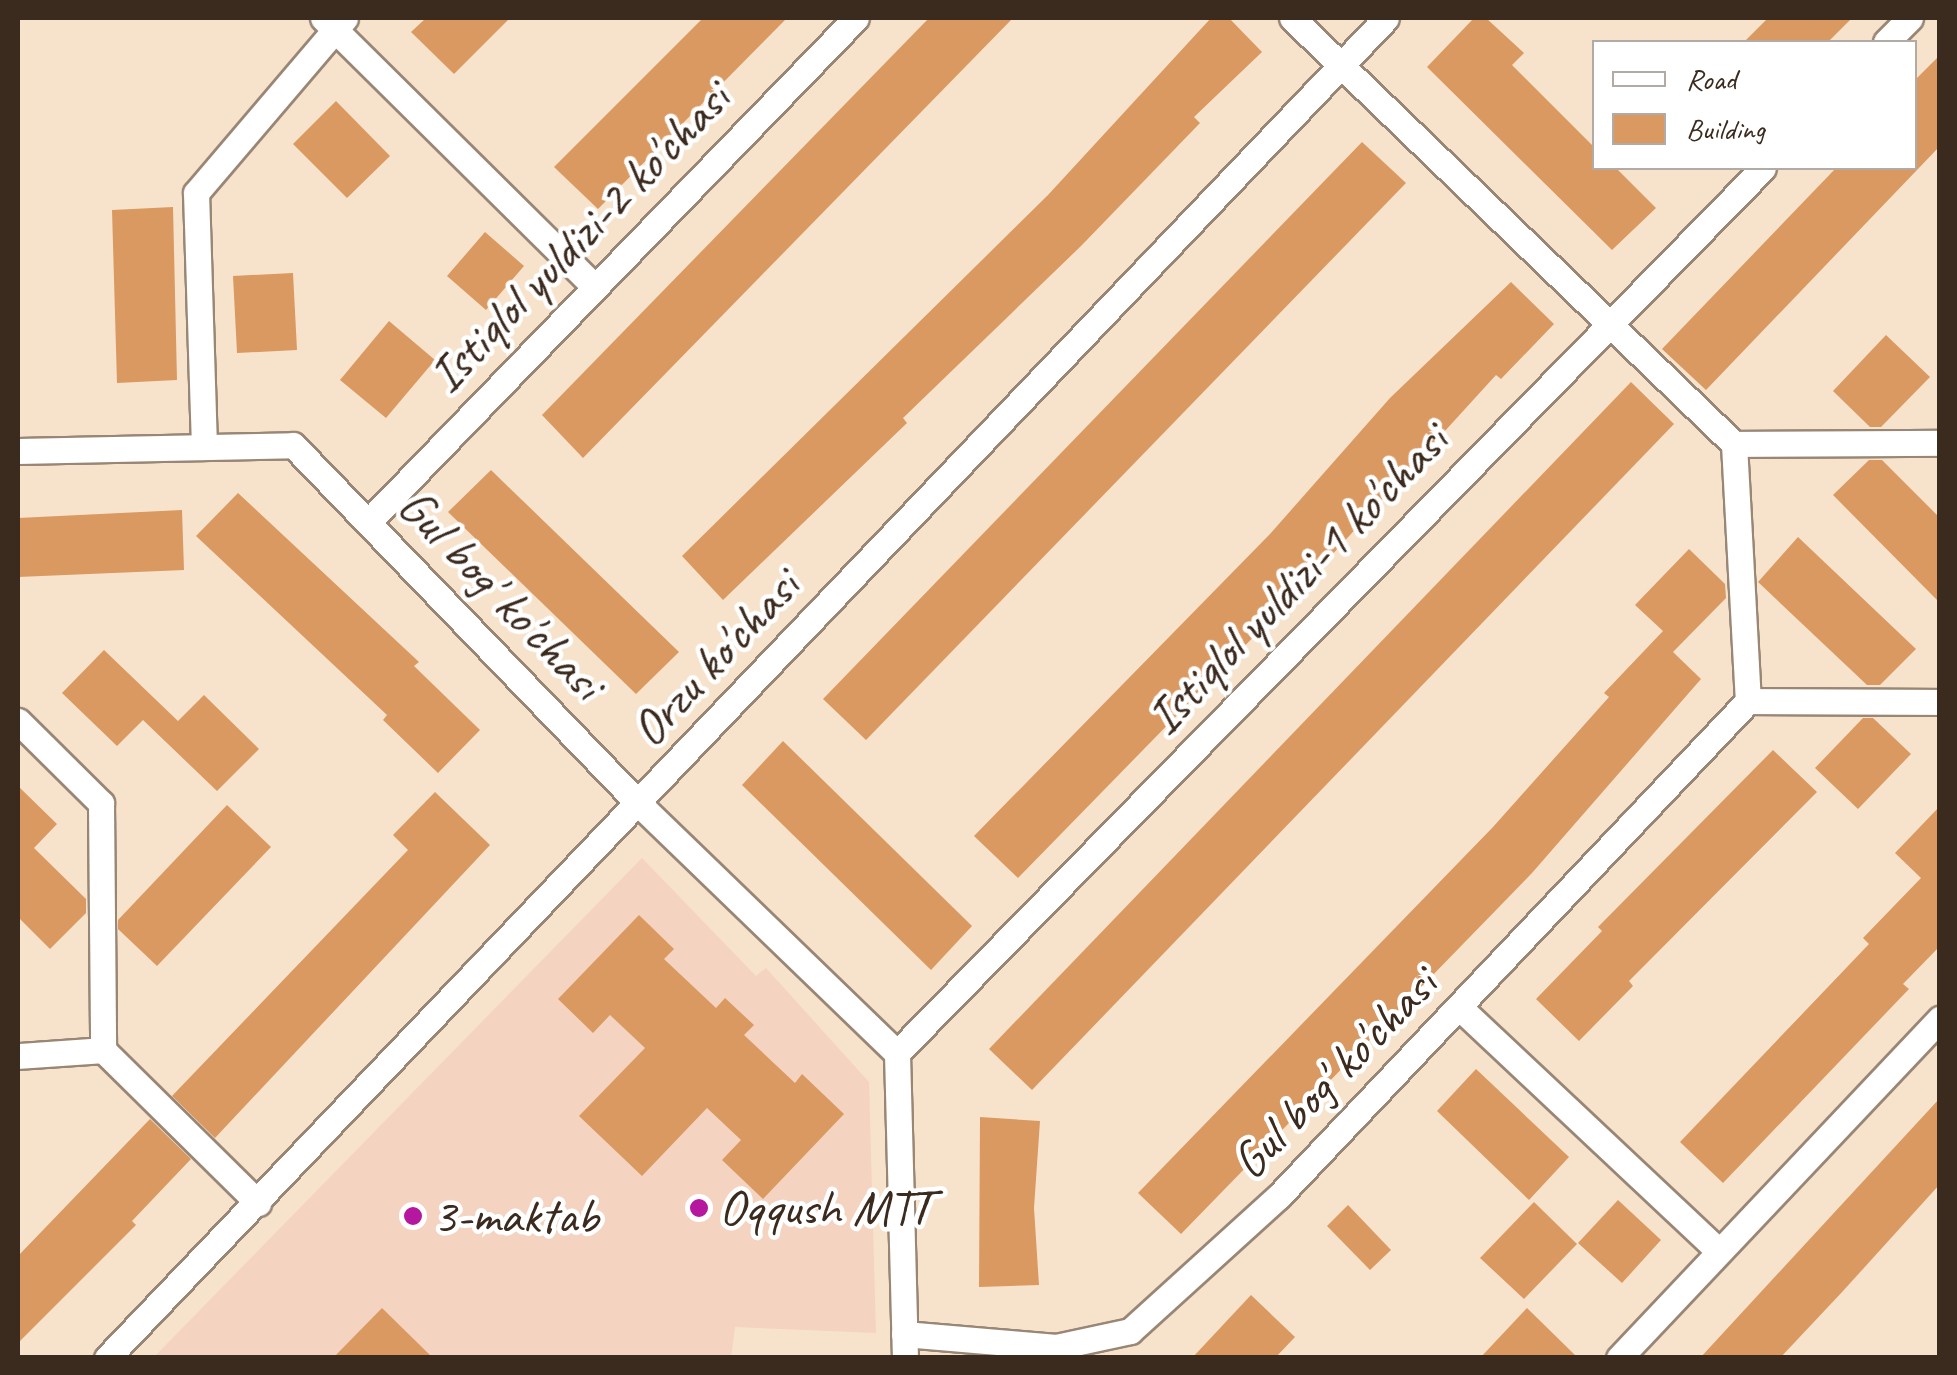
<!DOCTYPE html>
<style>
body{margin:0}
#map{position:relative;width:1957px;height:1375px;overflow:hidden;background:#f7e3cc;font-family:Caveat,sans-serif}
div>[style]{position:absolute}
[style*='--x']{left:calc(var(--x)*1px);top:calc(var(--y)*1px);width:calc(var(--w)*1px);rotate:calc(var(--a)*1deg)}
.built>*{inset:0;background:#f5d3c1}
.building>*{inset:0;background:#da9961}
.roads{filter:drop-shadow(2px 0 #998675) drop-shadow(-2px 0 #998675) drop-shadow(0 2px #998675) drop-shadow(0 -2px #998675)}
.street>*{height:25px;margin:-12.5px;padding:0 12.5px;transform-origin:12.5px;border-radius:12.5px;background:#fff}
.dots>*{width:28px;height:28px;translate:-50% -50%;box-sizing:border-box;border:5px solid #fff;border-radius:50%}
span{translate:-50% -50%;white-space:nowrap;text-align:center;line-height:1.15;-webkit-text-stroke:9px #fff;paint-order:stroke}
.street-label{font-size:50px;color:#3b2a1e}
.poi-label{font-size:50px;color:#3b2a1e}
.left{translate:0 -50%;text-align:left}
.frame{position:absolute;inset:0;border:20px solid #3b2a1e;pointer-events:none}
.legend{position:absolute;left:1592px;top:40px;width:325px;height:130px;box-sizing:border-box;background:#fff;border:2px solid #b1aaa5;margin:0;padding:12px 18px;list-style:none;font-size:30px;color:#3b2a1e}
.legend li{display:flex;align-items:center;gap:20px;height:50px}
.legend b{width:50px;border:2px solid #b1aaa5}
</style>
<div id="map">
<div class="built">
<i style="clip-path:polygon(642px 858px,756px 976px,766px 968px,869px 1082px,876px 1333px,735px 1327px,731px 1358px,153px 1358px)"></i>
</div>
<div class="building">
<i style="clip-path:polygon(426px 18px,510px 18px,454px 74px,411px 32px)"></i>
<i style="clip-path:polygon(703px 18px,787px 18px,598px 209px,554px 167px)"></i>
<i style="clip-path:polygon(929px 18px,1013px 18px,583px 458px,542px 415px)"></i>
<i style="clip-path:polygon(1211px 18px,1229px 18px,1262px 52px,1194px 117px,1200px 123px,1081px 246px,903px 418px,907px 423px,723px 600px,682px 556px,1048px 195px)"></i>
<i style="clip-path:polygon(1474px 18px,1486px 18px,1524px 53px,1512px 65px,1594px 147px,1594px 168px,1616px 168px,1656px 208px,1612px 250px,1427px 67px)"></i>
<i style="clip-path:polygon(1768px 18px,1852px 18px,1828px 42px,1744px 42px)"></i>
<i style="clip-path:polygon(1940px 55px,1940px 146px,1706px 390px,1662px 349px,1836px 168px,1914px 168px,1914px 81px)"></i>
<i style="clip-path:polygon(336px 101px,390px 156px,347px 198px,293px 144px)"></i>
<i style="clip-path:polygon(1362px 142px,1406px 183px,866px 740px,823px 699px)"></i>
<i style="clip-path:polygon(173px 207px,177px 380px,117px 383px,112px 210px)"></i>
<i style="clip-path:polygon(485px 232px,524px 266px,486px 310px,447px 276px)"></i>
<i style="clip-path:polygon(293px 273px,297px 350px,237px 353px,233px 276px)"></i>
<i style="clip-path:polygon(1511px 282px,1554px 324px,1501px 379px,1496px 375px,1309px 580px,1018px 878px,974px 836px,1270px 534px,1390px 398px)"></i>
<i style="clip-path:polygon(389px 321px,435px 360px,386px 418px,340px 380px)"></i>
<i style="clip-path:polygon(1886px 335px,1930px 377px,1881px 427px,1870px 427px,1833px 391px)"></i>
<i style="clip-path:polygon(1631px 382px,1674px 424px,1032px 1090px,989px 1049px)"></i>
<i style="clip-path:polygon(1869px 460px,1882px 460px,1940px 518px,1940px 603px,1833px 495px)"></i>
<i style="clip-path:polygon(491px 470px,679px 652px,636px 694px,448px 512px)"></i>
<i style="clip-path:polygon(238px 493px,419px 662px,414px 666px,480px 730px,438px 773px,383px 720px,387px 715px,196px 536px)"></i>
<i style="clip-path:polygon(182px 510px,184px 570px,18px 577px,18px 518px)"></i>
<i style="clip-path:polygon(1798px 537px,1916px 649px,1880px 685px,1867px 685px,1758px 582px)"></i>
<i style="clip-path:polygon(1689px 549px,1725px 584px,1726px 598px,1673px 652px,1701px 679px,1532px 873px,1181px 1234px,1138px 1193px,1493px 827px,1609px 697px,1604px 693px,1663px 631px,1635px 605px)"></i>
<i style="clip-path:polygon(104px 650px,178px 721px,204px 695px,259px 749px,217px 791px,143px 720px,117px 746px,62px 693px)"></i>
<i style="clip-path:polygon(1863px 718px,1873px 718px,1911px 754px,1858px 809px,1815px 768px)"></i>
<i style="clip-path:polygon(783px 741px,972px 926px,931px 970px,742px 785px)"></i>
<i style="clip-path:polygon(1773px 750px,1817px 792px,1629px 981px,1633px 986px,1579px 1041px,1536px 999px,1602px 931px,1598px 927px)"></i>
<i style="clip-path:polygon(18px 786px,57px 824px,34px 848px,86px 899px,86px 913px,50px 949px,18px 917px)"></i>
<i style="clip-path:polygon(435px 792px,490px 845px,215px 1138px,172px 1096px,408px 850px,393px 835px)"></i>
<i style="clip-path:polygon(227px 805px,271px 847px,157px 966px,118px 929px,118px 920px)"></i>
<i style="clip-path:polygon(1940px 806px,1940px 946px,1903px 984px,1909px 989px,1723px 1183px,1680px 1142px,1869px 944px,1863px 938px,1921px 878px,1895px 853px)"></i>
<i style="clip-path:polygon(639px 915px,674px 949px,664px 959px,716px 1008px,725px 998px,754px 1025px,744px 1035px,795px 1083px,802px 1074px,844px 1114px,763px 1199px,722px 1160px,741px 1140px,707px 1108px,642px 1176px,579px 1116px,645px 1048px,610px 1015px,593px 1033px,558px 999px)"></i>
<i style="clip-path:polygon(1476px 1069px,1569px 1157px,1529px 1200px,1437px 1111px)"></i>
<i style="clip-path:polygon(1940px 1098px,1940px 1184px,1843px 1291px,1780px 1358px,1700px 1358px)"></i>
<i style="clip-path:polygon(980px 1117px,1040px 1121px,1034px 1208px,1039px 1285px,979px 1287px)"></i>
<i style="clip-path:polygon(150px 1119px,191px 1159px,132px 1221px,136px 1225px,18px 1343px,18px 1256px)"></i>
<i style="clip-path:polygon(1618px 1200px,1661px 1240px,1622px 1283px,1578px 1243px)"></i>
<i style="clip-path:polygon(1534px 1202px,1577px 1244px,1524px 1299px,1480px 1258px)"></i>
<i style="clip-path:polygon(1348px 1205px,1391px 1250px,1370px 1270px,1327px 1226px)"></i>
<i style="clip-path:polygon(1251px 1295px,1295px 1337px,1275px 1358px,1192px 1358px)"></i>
<i style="clip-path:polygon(382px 1308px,433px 1358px,333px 1358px)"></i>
<i style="clip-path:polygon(1527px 1308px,1578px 1358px,1480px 1358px)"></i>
</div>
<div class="roads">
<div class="street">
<i style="--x:323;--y:18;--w:378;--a:44.7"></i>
<i style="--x:1292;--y:18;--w:614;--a:43.94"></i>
<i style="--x:1734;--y:444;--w:257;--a:86.9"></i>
<i style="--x:1886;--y:42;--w:34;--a:-45"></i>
<i style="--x:1734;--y:444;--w:206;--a:-0.3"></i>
<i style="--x:204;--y:447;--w:254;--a:-91.8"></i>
<i style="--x:196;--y:193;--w:230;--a:-49.6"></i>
<i style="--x:18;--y:451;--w:275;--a:-1.2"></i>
<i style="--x:293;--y:445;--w:500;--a:46.05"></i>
<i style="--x:640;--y:805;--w:357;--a:44"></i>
<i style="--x:897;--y:1053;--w:305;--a:88.5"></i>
<i style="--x:369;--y:521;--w:700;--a:-45.93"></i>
<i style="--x:1748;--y:701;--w:192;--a:0.3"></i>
<i style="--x:18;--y:721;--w:117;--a:44.7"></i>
<i style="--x:101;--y:803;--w:247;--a:89.5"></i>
<i style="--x:103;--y:1050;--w:218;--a:44.6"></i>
<i style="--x:1460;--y:1008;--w:355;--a:43.2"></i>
<i style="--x:897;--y:1053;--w:1238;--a:-45.62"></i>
<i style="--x:18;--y:1056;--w:85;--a:-4"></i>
<i style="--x:904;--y:1334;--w:153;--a:4.9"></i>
<i style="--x:1056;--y:1347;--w:76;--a:-12.2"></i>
<i style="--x:1130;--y:1331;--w:200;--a:-42.2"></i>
<i style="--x:1278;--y:1197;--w:683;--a:-46.54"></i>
<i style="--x:107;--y:1358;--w:1852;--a:-46.33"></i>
<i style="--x:1619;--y:1358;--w:467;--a:-46.6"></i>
</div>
</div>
<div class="dots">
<i style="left:699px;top:1208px;background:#b5179e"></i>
<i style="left:413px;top:1216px;background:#b5179e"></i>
</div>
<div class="street-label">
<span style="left:579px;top:237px;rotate:-46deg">Istiqlol yuldizi-2 ko'chasi</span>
<span style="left:1297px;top:579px;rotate:-46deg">Istiqlol yuldizi-1 ko'chasi</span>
<span style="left:501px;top:594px;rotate:46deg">Gul bog' ko'chasi</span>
<span style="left:715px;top:658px;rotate:-47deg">Orzu ko'chasi</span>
<span style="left:1334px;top:1073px;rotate:-46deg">Gul bog' ko'chasi</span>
</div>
<div class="poi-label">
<span class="left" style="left:719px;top:1208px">Oqqush MTT</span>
<span class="left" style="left:433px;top:1216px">3-maktab</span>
</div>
<div class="frame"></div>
<ul class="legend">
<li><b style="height:12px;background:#fff"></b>Road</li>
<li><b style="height:28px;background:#da9961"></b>Building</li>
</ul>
</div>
